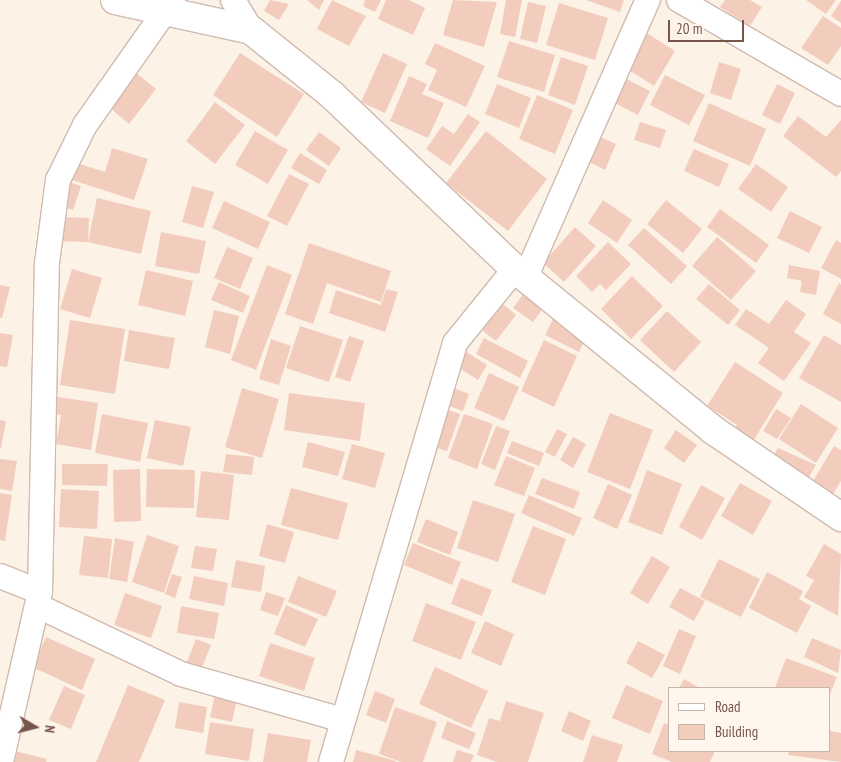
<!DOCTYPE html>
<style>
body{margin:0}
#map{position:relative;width:841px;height:762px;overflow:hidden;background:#fcf2e6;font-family:"PT Sans Narrow",sans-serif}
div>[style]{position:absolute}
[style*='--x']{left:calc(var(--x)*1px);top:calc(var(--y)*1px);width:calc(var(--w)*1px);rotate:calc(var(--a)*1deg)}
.building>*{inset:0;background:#f2cdbe}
.roads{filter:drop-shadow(1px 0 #d0baaf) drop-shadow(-1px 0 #d0baaf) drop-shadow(0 1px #d0baaf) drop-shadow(0 -1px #d0baaf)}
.street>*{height:24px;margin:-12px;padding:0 12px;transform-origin:12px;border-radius:12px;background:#fff}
.secondary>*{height:28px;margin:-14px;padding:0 14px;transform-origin:14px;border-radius:14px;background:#fff}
span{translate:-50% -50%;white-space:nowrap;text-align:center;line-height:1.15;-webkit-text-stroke:5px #fff6ed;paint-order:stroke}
.legend{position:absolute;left:668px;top:687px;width:162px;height:65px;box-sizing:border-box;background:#fff6ed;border:1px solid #c8b6ac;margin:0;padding:6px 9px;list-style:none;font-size:15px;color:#76564b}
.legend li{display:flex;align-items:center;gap:10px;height:25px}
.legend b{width:25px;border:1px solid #c8b6ac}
.north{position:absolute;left:10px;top:702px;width:50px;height:50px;-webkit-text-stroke:4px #fff6ed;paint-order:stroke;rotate:98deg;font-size:14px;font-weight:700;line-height:20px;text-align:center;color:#76564b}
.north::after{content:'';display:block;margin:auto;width:18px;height:22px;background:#76564b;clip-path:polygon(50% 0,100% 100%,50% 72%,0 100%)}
.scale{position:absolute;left:668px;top:20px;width:76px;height:22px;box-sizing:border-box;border:2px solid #76564b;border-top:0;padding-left:6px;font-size:15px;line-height:18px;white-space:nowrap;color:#76564b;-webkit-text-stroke:4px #fff6ed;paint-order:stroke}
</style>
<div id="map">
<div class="building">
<i style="clip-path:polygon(270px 0,289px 4px,279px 20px,264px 11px)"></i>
<i style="clip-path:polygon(307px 0,324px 0,319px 10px)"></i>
<i style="clip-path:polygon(332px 0,366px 16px,349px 46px,317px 29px)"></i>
<i style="clip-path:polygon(365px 0,381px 0,375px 12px,363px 6px)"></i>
<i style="clip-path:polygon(386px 0,409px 0,425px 8px,413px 35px,378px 19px)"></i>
<i style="clip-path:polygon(453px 0,497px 2px,484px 47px,443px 35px)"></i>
<i style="clip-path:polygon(506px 0,522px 0,515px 37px,500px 34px)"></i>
<i style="clip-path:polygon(586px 0,624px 0,620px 12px)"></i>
<i style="clip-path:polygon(725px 0,750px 0,762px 7px,750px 26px,720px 7px)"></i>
<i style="clip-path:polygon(806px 0,836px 0,826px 14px)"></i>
<i style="clip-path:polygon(841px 1px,841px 23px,831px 16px)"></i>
<i style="clip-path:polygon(528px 2px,546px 6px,537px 43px,520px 39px)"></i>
<i style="clip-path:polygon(559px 3px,608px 18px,595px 60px,546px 45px)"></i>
<i style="clip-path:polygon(823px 16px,841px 28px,841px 46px,828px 65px,801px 48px)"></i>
<i style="clip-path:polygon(642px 30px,675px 51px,654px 86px,621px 65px)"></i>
<i style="clip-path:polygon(509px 41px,555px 55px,544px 92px,497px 77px)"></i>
<i style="clip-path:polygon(435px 43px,485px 66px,466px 107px,428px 90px,437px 70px,425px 64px)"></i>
<i style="clip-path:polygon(240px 53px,304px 94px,277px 137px,213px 95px)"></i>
<i style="clip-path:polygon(383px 53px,407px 64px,385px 113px,361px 102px)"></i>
<i style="clip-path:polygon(561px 57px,588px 66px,575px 105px,548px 95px)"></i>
<i style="clip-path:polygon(719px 62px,741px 69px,731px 100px,710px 93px)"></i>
<i style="clip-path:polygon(136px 73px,156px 89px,129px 124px,109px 107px)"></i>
<i style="clip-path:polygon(665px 75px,705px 95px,689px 125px,650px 105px)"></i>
<i style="clip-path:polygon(409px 76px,427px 84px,422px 94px,444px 103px,428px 138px,390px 121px)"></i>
<i style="clip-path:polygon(621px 76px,650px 91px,638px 115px,609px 100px)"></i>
<i style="clip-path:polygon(497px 84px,531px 98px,519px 128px,485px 114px)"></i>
<i style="clip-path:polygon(777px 84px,795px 93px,780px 124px,762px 115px)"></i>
<i style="clip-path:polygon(537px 95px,573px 110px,555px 154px,519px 139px)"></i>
<i style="clip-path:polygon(215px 102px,245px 125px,215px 164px,186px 141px)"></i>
<i style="clip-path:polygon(709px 103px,766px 129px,750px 166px,693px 141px)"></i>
<i style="clip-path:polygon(468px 114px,480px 122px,450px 166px,426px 149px,442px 126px,454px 134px)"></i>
<i style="clip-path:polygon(798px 116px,826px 137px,841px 120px,841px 171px,836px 177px,783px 136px)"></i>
<i style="clip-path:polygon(640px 122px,666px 130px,660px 148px,634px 140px)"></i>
<i style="clip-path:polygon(255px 131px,288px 150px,268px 184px,235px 165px)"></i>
<i style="clip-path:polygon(486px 131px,547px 179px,508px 231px,446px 183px)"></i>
<i style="clip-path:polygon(319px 132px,341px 148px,329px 166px,306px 150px)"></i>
<i style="clip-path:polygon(598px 136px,616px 144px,605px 170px,587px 161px)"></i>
<i style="clip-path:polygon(112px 148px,148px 159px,134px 200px,72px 180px,77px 163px,105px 172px)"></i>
<i style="clip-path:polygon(694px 149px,729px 164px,719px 187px,684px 171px)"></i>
<i style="clip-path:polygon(300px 153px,327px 170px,319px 184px,291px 168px)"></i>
<i style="clip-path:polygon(756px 164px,788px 187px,771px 212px,738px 189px)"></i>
<i style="clip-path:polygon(289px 174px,309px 184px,287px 226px,267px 216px)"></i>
<i style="clip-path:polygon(63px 180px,81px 186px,73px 210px,56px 205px)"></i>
<i style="clip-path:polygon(192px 186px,214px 192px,203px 228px,182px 222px)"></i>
<i style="clip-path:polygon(97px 198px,151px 211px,141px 254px,88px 242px,57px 241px,58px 217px,89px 218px,88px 242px)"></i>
<i style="clip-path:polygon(603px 200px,632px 220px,617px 243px,588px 223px)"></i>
<i style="clip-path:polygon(666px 200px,702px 229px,683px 253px,647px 224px)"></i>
<i style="clip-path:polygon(224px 201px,270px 222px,258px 249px,212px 228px)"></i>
<i style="clip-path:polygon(720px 209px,769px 245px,756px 263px,707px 227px)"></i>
<i style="clip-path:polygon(790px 211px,822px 227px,809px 253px,777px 238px)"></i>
<i style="clip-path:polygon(575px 227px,596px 246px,564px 282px,543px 263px)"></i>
<i style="clip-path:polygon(644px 228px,687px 266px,671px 284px,628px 245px)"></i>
<i style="clip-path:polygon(161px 232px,206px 241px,199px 274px,155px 266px)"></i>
<i style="clip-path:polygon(717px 237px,756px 271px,731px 300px,692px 266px)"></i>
<i style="clip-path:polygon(836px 240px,841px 243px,841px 279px,821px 268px)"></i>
<i style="clip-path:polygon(608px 242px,631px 264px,606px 290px,600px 284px,592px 292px,576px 276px)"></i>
<i style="clip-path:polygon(309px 243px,391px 271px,381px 302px,327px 283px,313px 324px,285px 314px)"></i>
<i style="clip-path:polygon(227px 247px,253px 258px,240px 289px,214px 278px)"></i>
<i style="clip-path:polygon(267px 265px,292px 275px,256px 370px,231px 360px)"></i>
<i style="clip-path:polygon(789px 265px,820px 271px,816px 295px,800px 292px,802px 281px,787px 278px)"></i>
<i style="clip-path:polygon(72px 269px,102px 278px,90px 318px,60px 309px)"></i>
<i style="clip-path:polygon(146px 270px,193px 281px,185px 316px,138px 305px)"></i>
<i style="clip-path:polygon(632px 276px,663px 306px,631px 339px,601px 309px)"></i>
<i style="clip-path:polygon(219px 282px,250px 296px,243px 313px,211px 300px)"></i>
<i style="clip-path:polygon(839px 283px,841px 285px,841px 324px,823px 314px)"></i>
<i style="clip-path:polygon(709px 284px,740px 310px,728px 325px,696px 299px)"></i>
<i style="clip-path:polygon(0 285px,10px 287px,2px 318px,0 318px)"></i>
<i style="clip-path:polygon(386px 289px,398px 292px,385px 332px,329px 313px,336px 290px,381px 305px)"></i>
<i style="clip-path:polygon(524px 293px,544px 307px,533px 322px,513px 308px)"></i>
<i style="clip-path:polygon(498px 300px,516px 315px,496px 341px,478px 327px)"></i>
<i style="clip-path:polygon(786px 300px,806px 314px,794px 332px,811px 343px,784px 381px,758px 363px,769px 348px,735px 325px,746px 309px,769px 324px)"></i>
<i style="clip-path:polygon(214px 310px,239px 316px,230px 354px,205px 347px)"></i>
<i style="clip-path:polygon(667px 311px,701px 342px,674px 372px,640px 340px)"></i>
<i style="clip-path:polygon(553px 319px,587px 335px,579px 352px,545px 335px)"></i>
<i style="clip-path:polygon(70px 320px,125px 329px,115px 394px,60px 385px)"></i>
<i style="clip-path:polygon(300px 326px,343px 340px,329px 382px,286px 368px)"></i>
<i style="clip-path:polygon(129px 330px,175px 338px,169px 369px,124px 361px)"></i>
<i style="clip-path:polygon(0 333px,13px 335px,7px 367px,0 366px)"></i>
<i style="clip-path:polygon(824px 335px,841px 345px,841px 402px,799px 378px)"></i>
<i style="clip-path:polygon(349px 336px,364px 341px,350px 382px,335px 377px)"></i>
<i style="clip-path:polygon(484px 338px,528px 361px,520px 378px,476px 354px)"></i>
<i style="clip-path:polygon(271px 339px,291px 346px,279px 385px,259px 379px)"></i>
<i style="clip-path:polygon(544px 340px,577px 356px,554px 407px,521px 391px)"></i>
<i style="clip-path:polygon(465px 351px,487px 365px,478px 380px,456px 366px)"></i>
<i style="clip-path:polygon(735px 362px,783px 393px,750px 446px,731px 434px,737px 425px,707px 406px)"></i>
<i style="clip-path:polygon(489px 373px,519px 387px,504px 421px,474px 408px)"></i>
<i style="clip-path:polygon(448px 386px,469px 394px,463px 411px,441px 403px)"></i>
<i style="clip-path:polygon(242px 388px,279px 399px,262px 458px,225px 447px)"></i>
<i style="clip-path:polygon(289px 393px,365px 403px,360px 441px,284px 430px)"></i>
<i style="clip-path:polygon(52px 396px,98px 403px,91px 450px,56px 444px,61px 415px,49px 413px)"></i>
<i style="clip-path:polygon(801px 404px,838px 428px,816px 463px,779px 439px)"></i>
<i style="clip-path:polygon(439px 407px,460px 414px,447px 451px,434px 447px)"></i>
<i style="clip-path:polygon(776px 409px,791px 418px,777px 439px,763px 431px)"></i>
<i style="clip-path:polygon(610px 413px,653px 430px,630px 489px,587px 472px)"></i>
<i style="clip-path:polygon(102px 414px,148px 423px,140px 462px,95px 453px)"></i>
<i style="clip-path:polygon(464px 414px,493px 424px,477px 469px,448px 458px)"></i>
<i style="clip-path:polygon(0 420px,6px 421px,1px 448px,0 448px)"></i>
<i style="clip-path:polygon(155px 420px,191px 427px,183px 466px,147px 458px)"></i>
<i style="clip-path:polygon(496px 426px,510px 431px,495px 470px,481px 464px)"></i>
<i style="clip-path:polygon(557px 429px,567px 434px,555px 457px,545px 452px)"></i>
<i style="clip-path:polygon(676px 430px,697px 445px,684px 463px,664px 448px)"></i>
<i style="clip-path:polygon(573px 437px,586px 444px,573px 468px,560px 460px)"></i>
<i style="clip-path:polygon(512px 441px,544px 453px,539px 466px,507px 453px)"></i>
<i style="clip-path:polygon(308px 442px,345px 452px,338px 476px,302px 467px)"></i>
<i style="clip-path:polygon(352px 444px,385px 453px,375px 488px,342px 479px)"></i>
<i style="clip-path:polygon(834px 446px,841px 450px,841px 481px,830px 499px,810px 486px)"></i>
<i style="clip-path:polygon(778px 448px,816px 465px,805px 484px,769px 464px)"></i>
<i style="clip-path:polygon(226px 454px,254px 457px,252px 475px,223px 472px)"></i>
<i style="clip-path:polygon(506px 456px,535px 468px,524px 496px,494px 485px)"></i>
<i style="clip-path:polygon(0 459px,17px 461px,12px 491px,0 489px)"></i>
<i style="clip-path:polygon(62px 464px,108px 464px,107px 486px,62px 485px)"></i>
<i style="clip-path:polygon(140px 469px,141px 521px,114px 522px,113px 470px)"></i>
<i style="clip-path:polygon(147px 469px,195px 470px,194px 508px,146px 507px)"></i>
<i style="clip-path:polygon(647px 470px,682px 484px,662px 535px,628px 522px)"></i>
<i style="clip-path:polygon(201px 471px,234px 475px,229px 520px,196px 517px)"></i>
<i style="clip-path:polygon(542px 478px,580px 492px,574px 509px,535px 494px)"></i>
<i style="clip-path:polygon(740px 483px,772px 501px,753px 535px,721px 516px)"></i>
<i style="clip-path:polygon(608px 484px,632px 495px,617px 529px,593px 518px)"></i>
<i style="clip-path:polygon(701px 485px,725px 498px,702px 540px,679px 527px)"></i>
<i style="clip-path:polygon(291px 488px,348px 503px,338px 540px,281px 525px)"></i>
<i style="clip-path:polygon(61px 489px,99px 491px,97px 529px,59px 527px)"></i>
<i style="clip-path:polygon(0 493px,12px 495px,5px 541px,0 540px)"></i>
<i style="clip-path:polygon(529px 495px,582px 518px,574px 536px,521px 513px)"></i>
<i style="clip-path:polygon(473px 500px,515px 514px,498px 562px,457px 548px)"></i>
<i style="clip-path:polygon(426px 519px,458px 532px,450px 555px,417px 542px)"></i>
<i style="clip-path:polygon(267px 524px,294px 532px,285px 563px,259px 556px)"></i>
<i style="clip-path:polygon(533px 526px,566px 539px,545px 595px,511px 582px)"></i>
<i style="clip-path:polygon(147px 535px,179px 546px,164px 593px,132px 582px)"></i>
<i style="clip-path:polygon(84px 536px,112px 539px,108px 578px,79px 575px)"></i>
<i style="clip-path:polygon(115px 538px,134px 542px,127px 582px,109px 579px)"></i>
<i style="clip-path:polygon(413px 543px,461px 562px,452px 585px,404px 565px)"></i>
<i style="clip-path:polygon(824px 544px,841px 554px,838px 616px,804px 597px,814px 580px,806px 576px)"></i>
<i style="clip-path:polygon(195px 546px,217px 549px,213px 571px,191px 568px)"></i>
<i style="clip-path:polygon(652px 556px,670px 567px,648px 604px,630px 593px)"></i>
<i style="clip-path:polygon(719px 559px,760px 579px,741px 617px,700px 597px)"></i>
<i style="clip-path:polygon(236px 560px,265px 566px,261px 592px,231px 587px)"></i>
<i style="clip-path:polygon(767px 572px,803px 591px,799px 599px,811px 606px,797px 633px,749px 608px)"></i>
<i style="clip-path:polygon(172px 574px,182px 577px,175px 598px,165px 594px)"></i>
<i style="clip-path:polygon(194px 576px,228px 583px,224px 606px,189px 599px)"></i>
<i style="clip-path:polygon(298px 576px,337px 591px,326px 617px,288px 602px)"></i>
<i style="clip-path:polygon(461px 578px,492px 590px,482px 616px,451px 604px)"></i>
<i style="clip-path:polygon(680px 588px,705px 601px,694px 621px,669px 607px)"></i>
<i style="clip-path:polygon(266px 592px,285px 598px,278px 616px,260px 610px)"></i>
<i style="clip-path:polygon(125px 593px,162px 606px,151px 638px,114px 625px)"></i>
<i style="clip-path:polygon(426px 603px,476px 622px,461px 660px,412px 641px)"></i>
<i style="clip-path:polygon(286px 605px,318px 619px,305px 647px,274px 634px)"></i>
<i style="clip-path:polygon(181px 606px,219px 613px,214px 639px,177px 633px)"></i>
<i style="clip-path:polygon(485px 621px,514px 634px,501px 666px,471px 653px)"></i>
<i style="clip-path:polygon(679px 629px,696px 636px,680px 674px,663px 666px)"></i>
<i style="clip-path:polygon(46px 637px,95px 659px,82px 690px,32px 667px)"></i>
<i style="clip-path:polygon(812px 638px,841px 650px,838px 673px,804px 657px)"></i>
<i style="clip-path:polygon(196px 639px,211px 645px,201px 670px,186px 664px)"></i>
<i style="clip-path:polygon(638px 641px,665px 655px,652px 678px,626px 663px)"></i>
<i style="clip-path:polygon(270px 643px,315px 658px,304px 691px,259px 676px)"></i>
<i style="clip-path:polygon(786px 658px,837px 677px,830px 694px,830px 688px,775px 688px)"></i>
<i style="clip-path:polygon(435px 667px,488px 691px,471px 728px,419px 704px)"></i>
<i style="clip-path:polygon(684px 679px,700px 688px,679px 688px)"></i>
<i style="clip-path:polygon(128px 685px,165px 700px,139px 762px,96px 762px)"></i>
<i style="clip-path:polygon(626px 685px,663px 701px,650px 734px,612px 718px)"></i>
<i style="clip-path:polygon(64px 686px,85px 695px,71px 729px,49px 720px)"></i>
<i style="clip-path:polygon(375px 691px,395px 699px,386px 723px,366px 715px)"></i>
<i style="clip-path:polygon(215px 695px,237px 699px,232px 722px,210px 717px)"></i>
<i style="clip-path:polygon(506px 701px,544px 713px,528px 762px,497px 762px,477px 755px,489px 718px,500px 721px)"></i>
<i style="clip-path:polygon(179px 702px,207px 707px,203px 733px,175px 728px)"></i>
<i style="clip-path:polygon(395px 707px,437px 722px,423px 762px,401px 762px,379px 754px)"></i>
<i style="clip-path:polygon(569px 711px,591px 721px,583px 741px,561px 731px)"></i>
<i style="clip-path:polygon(447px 721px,476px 733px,469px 749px,441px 738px)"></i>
<i style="clip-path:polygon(210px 722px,254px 729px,249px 761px,205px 754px)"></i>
<i style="clip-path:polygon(664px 723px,670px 725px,670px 751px,715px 751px,710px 762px,672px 762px,652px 754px)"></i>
<i style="clip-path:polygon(830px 731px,841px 733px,841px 762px,788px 755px,789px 751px,830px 751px)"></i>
<i style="clip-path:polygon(268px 733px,311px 740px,307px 762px,263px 762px)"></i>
<i style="clip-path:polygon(592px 735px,623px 745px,617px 762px,583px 762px)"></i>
<i style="clip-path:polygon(356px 750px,396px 761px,396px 762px,353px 762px)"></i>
<i style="clip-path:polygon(457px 750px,474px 755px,471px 762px,453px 762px)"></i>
<i style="clip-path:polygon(15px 751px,47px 759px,46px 762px,13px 762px)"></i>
</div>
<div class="roads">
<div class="street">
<i style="--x:233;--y:0;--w:35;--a:59"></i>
<i style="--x:679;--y:0;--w:187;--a:30.1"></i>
<i style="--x:526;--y:276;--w:302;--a:-66.2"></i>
<i style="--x:0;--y:576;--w:43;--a:21.8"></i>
<i style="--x:38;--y:606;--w:158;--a:25.4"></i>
<i style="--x:181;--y:674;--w:167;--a:15.9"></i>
<i style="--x:1;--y:762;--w:174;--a:-77.1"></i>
<i style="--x:40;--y:592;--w:329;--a:-88.8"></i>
<i style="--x:47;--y:263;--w:84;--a:-82.5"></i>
<i style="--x:58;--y:180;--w:61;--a:-63.9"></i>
<i style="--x:85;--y:125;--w:153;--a:-54.9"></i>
<i style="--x:331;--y:762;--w:437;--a:-73.5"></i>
<i style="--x:455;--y:343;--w:95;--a:-51"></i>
</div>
<div class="secondary">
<i style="--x:115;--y:0;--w:139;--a:12.4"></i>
<i style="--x:251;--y:30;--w:104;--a:38.7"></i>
<i style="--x:332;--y:95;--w:253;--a:43.6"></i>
<i style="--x:515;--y:269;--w:255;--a:39.1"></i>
<i style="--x:713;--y:430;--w:155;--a:34.2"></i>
</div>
</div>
<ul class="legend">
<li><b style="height:6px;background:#fff"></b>Road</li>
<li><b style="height:14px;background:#f2cdbe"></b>Building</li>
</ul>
<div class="north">N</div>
<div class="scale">20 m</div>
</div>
